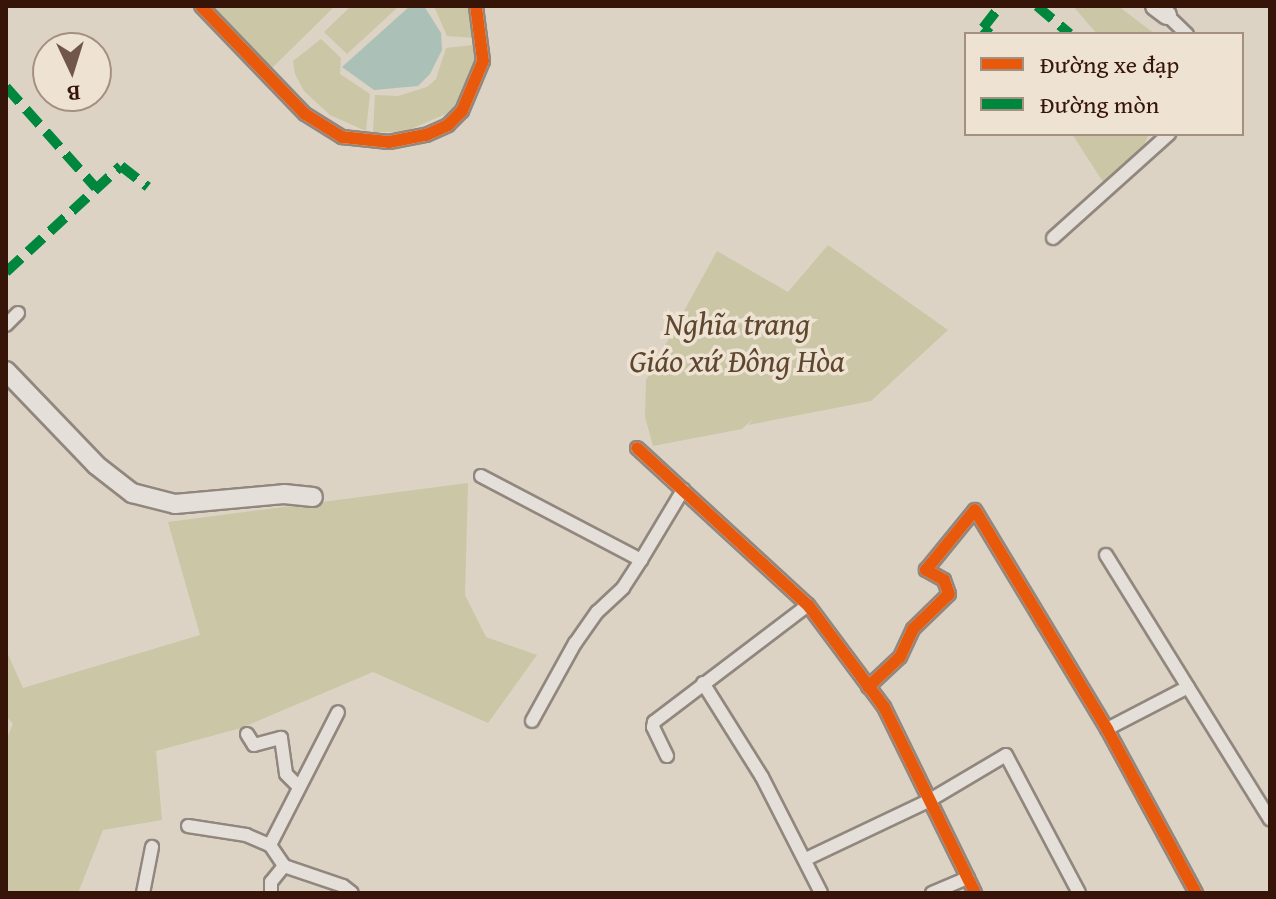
<!DOCTYPE html>
<meta charset="utf-8">
<style>
body{margin:0}
#map{position:relative;width:1276px;height:899px;overflow:hidden;background:#dcd3c5;font-family:"Gentium Book Plus",serif}
div>[style]{position:absolute}
[style*='--x']{left:calc(var(--x)*1px);top:calc(var(--y)*1px);width:calc(var(--w)*1px);rotate:calc(var(--a)*1deg)}
.green>*{inset:0;background:#cac6a6}
.water>*{inset:0;background:#abc0b6}
.roads{filter:drop-shadow(2px 0 #91877e) drop-shadow(-2px 0 #91877e) drop-shadow(0 2px #91877e) drop-shadow(0 -2px #91877e)}
.street>*{height:12px;margin:-6px;padding:0 6px;transform-origin:6px;border-radius:6px;background:#e4dfd9}
.secondary>*{height:18px;margin:-9px;padding:0 9px;transform-origin:9px;border-radius:9px;background:#e4dfd9}
.quiet>*{height:10px;margin-top:-5px;transform-origin:0;background:repeating-linear-gradient(90deg,#00873e 0 20px,transparent 0 30px)}
.cycleway>*{height:12px;margin:-6px;padding:0 6px;transform-origin:6px;border-radius:6px;background:#e8590c}
span{translate:-50% -50%;white-space:nowrap;text-align:center;line-height:1.15;-webkit-text-stroke:7px #eee3d3;paint-order:stroke}
.park-label{font-size:32px;color:#5e462f;font-style:italic}
.frame{position:absolute;inset:0;border:8px solid #361407;pointer-events:none}
.legend{position:absolute;left:964px;top:32px;width:280px;height:104px;box-sizing:border-box;background:#eee3d3;border:2px solid #a49081;margin:0;padding:10px 14px;list-style:none;font-size:24px;color:#361407}
.legend li{display:flex;align-items:center;gap:16px;height:40px}
.legend b{width:40px;border:2px solid #a49081}
.north{position:absolute;left:32px;top:32px;width:80px;height:80px;box-sizing:border-box;background:#eee3d3;border:2px solid #a49081;border-radius:50%;rotate:176deg;font-size:22px;font-weight:700;line-height:32px;text-align:center;color:#361407}
.north::after{content:'';display:block;margin:auto;width:28px;height:36px;background:#70574a;clip-path:polygon(50% 0,100% 100%,50% 72%,0 100%)}
</style>
<div id="map">
<div class="green">
<i style="clip-path:polygon(211px 6px,335px 6px,271px 69px)"></i>
<i style="clip-path:polygon(351px 6px,399px 6px,347px 54px,324px 32px)"></i>
<i style="clip-path:polygon(434px 6px,473px 6px,477px 38px,447px 36px)"></i>
<i style="clip-path:polygon(1073px 6px,1118px 6px,1155px 34px,1097px 34px)"></i>
<i style="clip-path:polygon(321px 39px,341px 58px,340px 74px,370px 94px,366px 131px,330px 115px,304px 91px,295px 74px,293px 61px)"></i>
<i style="clip-path:polygon(481px 44px,467px 98px,448px 113px,404px 132px,373px 132px,375px 95px,398px 96px,427px 87px,436px 79px,446px 48px)"></i>
<i style="clip-path:polygon(1072px 134px,1149px 134px,1140px 153px,1105px 185px)"></i>
<i style="clip-path:polygon(828px 245px,948px 330px,871px 401px,748px 425px,755px 417px,742px 429px,653px 446px,645px 417px,646px 380px,717px 251px,788px 292px)"></i>
<i style="clip-path:polygon(468px 483px,465px 595px,486px 637px,537px 655px,488px 723px,373px 672px,241px 728px,156px 751px,162px 820px,103px 830px,78px 893px,6px 893px,6px 740px,13px 724px,6px 716px,6px 650px,23px 688px,200px 635px,168px 522px)"></i>
</div>
<div class="water">
<i style="clip-path:polygon(410px 6px,424px 6px,441px 33px,442px 50px,430px 74px,418px 86px,374px 90px,342px 67px)"></i>
</div>
<div class="roads">
<div class="street">
<i style="--x:201;--y:6;--w:150;--a:46.1"></i>
<i style="--x:305;--y:114;--w:44;--a:31.9"></i>
<i style="--x:342;--y:137;--w:47;--a:6.1"></i>
<i style="--x:389;--y:142;--w:38;--a:-11"></i>
<i style="--x:426;--y:135;--w:24;--a:-24"></i>
<i style="--x:448;--y:125;--w:20;--a:-45"></i>
<i style="--x:462;--y:111;--w:54;--a:-67.2"></i>
<i style="--x:483;--y:61;--w:55;--a:-97.3"></i>
<i style="--x:1167;--y:15;--w:28;--a:44"></i>
<i style="--x:1053;--y:238;--w:156;--a:-41.9"></i>
<i style="--x:6;--y:325;--w:17;--a:-45"></i>
<i style="--x:637;--y:448;--w:232;--a:42.6"></i>
<i style="--x:808;--y:605;--w:127;--a:53.3"></i>
<i style="--x:884;--y:707;--w:207;--a:63.9"></i>
<i style="--x:481;--y:476;--w:181;--a:27.7"></i>
<i style="--x:641;--y:560;--w:33;--a:123"></i>
<i style="--x:623;--y:588;--w:35;--a:137"></i>
<i style="--x:597;--y:612;--w:38;--a:125"></i>
<i style="--x:575;--y:643;--w:89;--a:118.9"></i>
<i style="--x:1106;--y:555;--w:311;--a:58.2"></i>
<i style="--x:641;--y:560;--w:82;--a:-59"></i>
<i style="--x:703;--y:683;--w:111;--a:57.9"></i>
<i style="--x:762;--y:777;--w:130;--a:63"></i>
<i style="--x:868;--y:687;--w:44;--a:-43.2"></i>
<i style="--x:900;--y:657;--w:31;--a:-65"></i>
<i style="--x:913;--y:629;--w:50;--a:-44.2"></i>
<i style="--x:949;--y:594;--w:15;--a:-110"></i>
<i style="--x:944;--y:580;--w:21;--a:-151"></i>
<i style="--x:926;--y:570;--w:77;--a:-50.8"></i>
<i style="--x:975;--y:510;--w:256;--a:58.9"></i>
<i style="--x:1107;--y:729;--w:187;--a:61.5"></i>
<i style="--x:1107;--y:729;--w:91;--a:-27.4"></i>
<i style="--x:247;--y:734;--w:13;--a:58"></i>
<i style="--x:254;--y:745;--w:28;--a:-15"></i>
<i style="--x:281;--y:738;--w:36;--a:82"></i>
<i style="--x:286;--y:774;--w:17;--a:45"></i>
<i style="--x:667;--y:756;--w:32;--a:-116"></i>
<i style="--x:653;--y:727;--w:5;--a:-79"></i>
<i style="--x:654;--y:722;--w:193;--a:-37.2"></i>
<i style="--x:188;--y:826;--w:59;--a:8.8"></i>
<i style="--x:246;--y:835;--w:26;--a:23"></i>
<i style="--x:270;--y:845;--w:25;--a:56"></i>
<i style="--x:284;--y:866;--w:62;--a:18.7"></i>
<i style="--x:343;--y:886;--w:11;--a:38"></i>
<i style="--x:270;--y:845;--w:149;--a:-62.9"></i>
<i style="--x:806;--y:859;--w:137;--a:-25.4"></i>
<i style="--x:930;--y:800;--w:88;--a:-30.6"></i>
<i style="--x:1006;--y:755;--w:156;--a:62.1"></i>
<i style="--x:143;--y:893;--w:47;--a:-78.9"></i>
<i style="--x:271;--y:893;--w:11;--a:-90"></i>
<i style="--x:271;--y:882;--w:21;--a:-51"></i>
<i style="--x:932;--y:893;--w:39;--a:-23"></i>
</div>
<div class="secondary">
<i style="--x:1155;--y:6;--w:15;--a:37"></i>
<i style="--x:6;--y:371;--w:130;--a:46.2"></i>
<i style="--x:96;--y:465;--w:46;--a:37.9"></i>
<i style="--x:132;--y:493;--w:44;--a:14.3"></i>
<i style="--x:175;--y:504;--w:109;--a:-5.2"></i>
<i style="--x:284;--y:494;--w:29;--a:6"></i>
</div>
</div>
<div class="quiet">
<i style="--x:1037;--y:6;--w:43;--a:40.3"></i>
<i style="--x:990;--y:34;--w:9;--a:-139"></i>
<i style="--x:983;--y:28;--w:28;--a:-52"></i>
<i style="--x:6;--y:87;--w:135;--a:48.3"></i>
<i style="--x:6;--y:272;--w:156;--a:-42.7"></i>
<i style="--x:121;--y:166;--w:34;--a:38"></i>
</div>
<div class="cycleway">
<i style="--x:201;--y:6;--w:150;--a:46.1"></i>
<i style="--x:305;--y:114;--w:44;--a:31.9"></i>
<i style="--x:342;--y:137;--w:47;--a:6.1"></i>
<i style="--x:389;--y:142;--w:38;--a:-11"></i>
<i style="--x:426;--y:135;--w:24;--a:-24"></i>
<i style="--x:448;--y:125;--w:20;--a:-45"></i>
<i style="--x:462;--y:111;--w:54;--a:-67.2"></i>
<i style="--x:483;--y:61;--w:55;--a:-97.3"></i>
<i style="--x:637;--y:448;--w:232;--a:42.6"></i>
<i style="--x:808;--y:605;--w:127;--a:53.3"></i>
<i style="--x:884;--y:707;--w:207;--a:63.9"></i>
<i style="--x:868;--y:687;--w:44;--a:-43.2"></i>
<i style="--x:900;--y:657;--w:31;--a:-65"></i>
<i style="--x:913;--y:629;--w:50;--a:-44.2"></i>
<i style="--x:949;--y:594;--w:15;--a:-110"></i>
<i style="--x:944;--y:580;--w:21;--a:-151"></i>
<i style="--x:926;--y:570;--w:77;--a:-50.8"></i>
<i style="--x:975;--y:510;--w:256;--a:58.9"></i>
<i style="--x:1107;--y:729;--w:187;--a:61.5"></i>
</div>
<div class="park-label">
<span style="left:737px;top:343px">Nghĩa trang<br>Giáo xứ Đông Hòa</span>
</div>
<div class="frame"></div>
<ul class="legend">
<li><b style="height:10px;background:#e8590c"></b>Đường xe đạp</li>
<li><b style="height:10px;background:#00873e"></b>Đường mòn</li>
</ul>
<div class="north">B</div>
</div>
